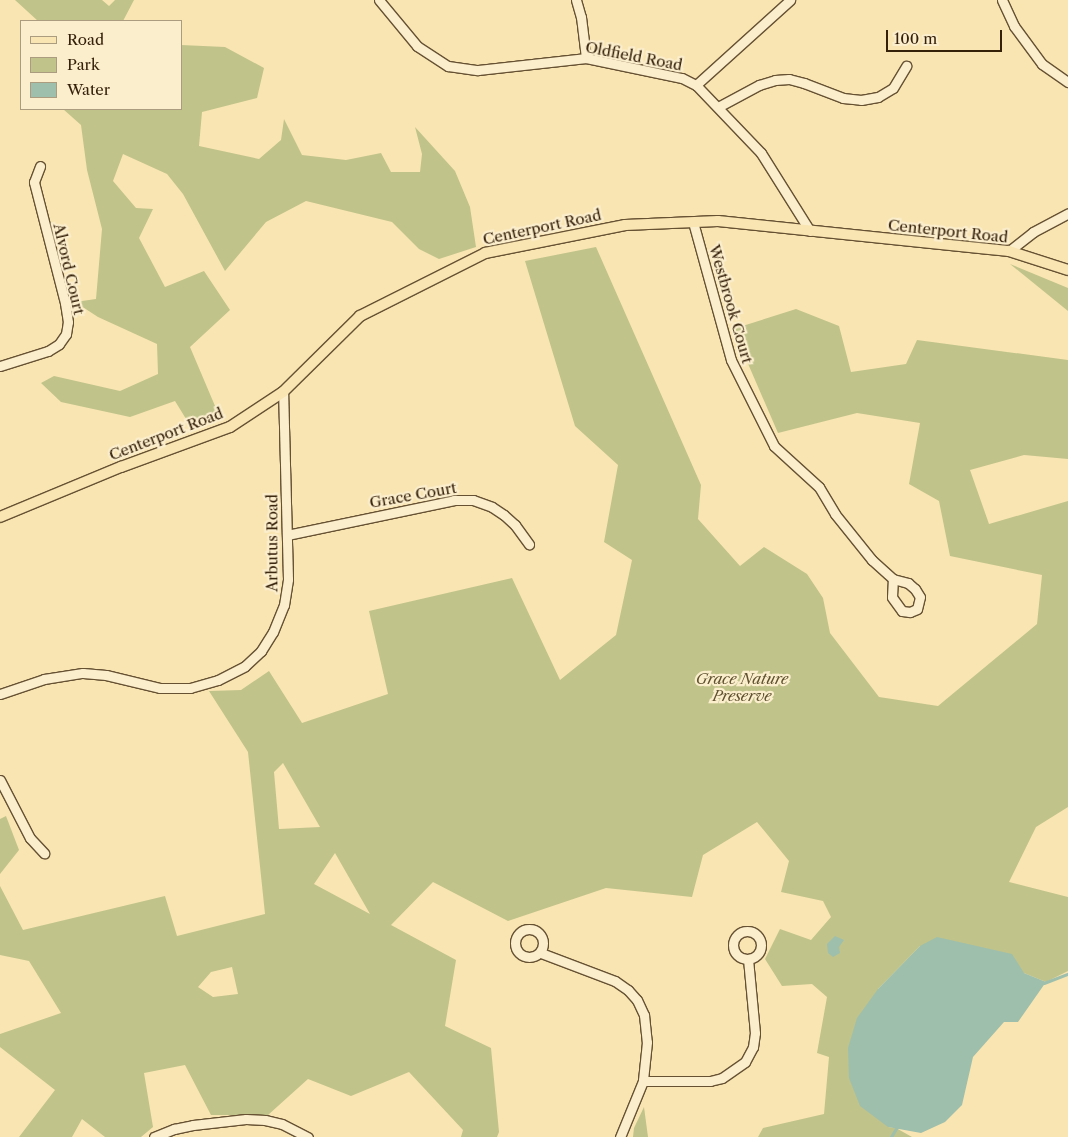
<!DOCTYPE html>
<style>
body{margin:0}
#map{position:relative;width:1068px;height:1137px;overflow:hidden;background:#f9e5b2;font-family:"Libre Caslon Text",serif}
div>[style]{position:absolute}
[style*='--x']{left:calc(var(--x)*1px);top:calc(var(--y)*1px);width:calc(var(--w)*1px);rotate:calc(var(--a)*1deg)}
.green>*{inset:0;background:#c0c38a}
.water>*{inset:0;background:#9ebfac}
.stream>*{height:2.5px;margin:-1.25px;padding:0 1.25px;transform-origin:1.25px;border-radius:1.25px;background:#9ebfac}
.roads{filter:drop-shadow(1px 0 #665133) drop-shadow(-1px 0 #665133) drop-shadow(0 1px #665133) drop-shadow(0 -1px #665133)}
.minor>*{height:9px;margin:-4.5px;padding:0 4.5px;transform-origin:4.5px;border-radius:4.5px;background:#fbeecd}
.minor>.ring{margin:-4.5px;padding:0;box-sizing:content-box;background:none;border:9px solid #fbeecd;border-radius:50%}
.major>*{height:10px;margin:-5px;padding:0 5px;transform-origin:5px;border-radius:5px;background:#f9e5b2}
span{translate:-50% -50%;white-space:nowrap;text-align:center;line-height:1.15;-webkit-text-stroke:4.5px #fbeecd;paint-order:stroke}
.street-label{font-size:15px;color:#352009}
.park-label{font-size:15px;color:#5f5130;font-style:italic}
.legend{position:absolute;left:20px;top:20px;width:162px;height:90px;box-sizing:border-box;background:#fbeecd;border:1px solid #ac9c7f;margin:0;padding:6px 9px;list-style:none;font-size:15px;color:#352009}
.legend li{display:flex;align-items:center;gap:10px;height:25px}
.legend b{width:25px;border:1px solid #ac9c7f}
.scale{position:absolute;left:886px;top:30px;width:116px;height:22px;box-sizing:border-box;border:2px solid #352009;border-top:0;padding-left:6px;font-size:15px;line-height:18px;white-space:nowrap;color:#352009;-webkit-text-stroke:4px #fbeecd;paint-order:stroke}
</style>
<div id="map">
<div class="green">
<i style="clip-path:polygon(15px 0,102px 0,109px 6px,115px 0,134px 0,123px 21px,38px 21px)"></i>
<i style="clip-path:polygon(181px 45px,225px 47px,264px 68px,257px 98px,202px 112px,199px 146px,259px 159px,281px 140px,284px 119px,302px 155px,346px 160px,381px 153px,391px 172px,420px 172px,422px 154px,415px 127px,455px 171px,470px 207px,476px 247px,439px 259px,419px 249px,392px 222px,306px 201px,266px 222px,225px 271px,183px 194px,167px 174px,123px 154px,113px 181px,136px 208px,153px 209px,139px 238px,165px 287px,204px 271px,230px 310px,190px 347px,218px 413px,191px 427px,175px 401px,130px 417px,61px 402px,41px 383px,54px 376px,120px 391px,158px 374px,157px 344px,98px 317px,75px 302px,96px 299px,102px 229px,87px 170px,81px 125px,63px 109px,181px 109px)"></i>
<i style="clip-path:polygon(evenodd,596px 247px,701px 485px,698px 519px,740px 566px,764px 547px,807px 574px,823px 598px,830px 633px,879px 697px,938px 706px,1037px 624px,1042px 575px,950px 556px,939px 501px,909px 484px,920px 423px,857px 413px,778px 433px,733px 329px,796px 309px,839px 326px,851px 372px,906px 364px,917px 340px,1068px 360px,1068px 459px,1024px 455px,970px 470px,989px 524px,1068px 501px,1068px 807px,1036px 827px,1009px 882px,1068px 897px,1068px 971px,1046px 982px,1024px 973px,920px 946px,878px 989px,888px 1127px,896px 1128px,912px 1137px,758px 1137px,763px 1128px,824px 1114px,829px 1057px,817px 1053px,827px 997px,812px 984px,782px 986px,765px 959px,780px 929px,811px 940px,831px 917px,823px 901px,781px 892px,789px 861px,757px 822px,703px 855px,692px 897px,606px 888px,508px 921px,433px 882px,391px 925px,456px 960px,445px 1026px,491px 1048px,499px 1132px,497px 1137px,461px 1137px,463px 1130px,409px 1072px,351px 1096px,308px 1079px,268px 1115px,211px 1115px,185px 1065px,144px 1073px,153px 1127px,141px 1137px,105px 1137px,82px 1119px,72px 1137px,19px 1137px,55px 1090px,0 1047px,0 1034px,61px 1013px,29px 961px,0 955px,0 886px,23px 930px,165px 896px,177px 936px,265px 914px,248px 752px,209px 691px,241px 690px,269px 671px,302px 723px,388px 694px,369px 611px,512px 578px,560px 680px,616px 635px,632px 560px,604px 542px,618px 465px,575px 426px,525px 261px,596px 247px,283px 763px,320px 827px,279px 829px,274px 772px,283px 763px,596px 247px,335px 853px,370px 914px,314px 884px,335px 853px,596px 247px,232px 967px,238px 994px,213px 997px,198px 987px,211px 972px,232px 967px)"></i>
<i style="clip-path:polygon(1010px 264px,1068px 288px,1068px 311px)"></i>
<i style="clip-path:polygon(6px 816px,19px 850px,0 874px,0 819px)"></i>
<i style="clip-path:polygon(644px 1107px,648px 1137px,633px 1137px,634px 1128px)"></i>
</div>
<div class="water">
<i style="clip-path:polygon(835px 936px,844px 940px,839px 947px,840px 953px,833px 957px,828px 953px,827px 944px)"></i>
<i style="clip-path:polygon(937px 937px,1012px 954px,1024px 973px,1046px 982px,1018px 1022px,1004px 1022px,973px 1057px,962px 1105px,945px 1122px,921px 1133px,888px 1127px,860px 1106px,849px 1078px,848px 1048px,857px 1018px,878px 989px,920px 946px)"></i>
</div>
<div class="stream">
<i style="--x:1044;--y:983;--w:26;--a:-21"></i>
<i style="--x:891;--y:1137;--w:12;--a:-59"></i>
</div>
<div class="roads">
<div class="minor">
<i style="--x:379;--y:0;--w:60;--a:50.4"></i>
<i style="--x:417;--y:46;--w:37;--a:33"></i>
<i style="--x:448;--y:66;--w:30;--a:8"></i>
<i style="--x:478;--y:70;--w:109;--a:-6.3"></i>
<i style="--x:586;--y:58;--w:98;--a:11.8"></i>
<i style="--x:682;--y:78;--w:16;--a:27"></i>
<i style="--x:696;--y:85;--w:94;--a:46.3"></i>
<i style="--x:761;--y:153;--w:92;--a:57.9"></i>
<i style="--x:576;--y:0;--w:18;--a:74"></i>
<i style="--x:581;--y:17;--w:41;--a:83"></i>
<i style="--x:1002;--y:0;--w:29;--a:65"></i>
<i style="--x:1014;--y:26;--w:47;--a:53.6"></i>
<i style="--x:1042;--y:64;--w:32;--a:35"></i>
<i style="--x:696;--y:85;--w:127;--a:-42.1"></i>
<i style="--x:718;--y:107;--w:47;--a:-28.2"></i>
<i style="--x:759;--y:85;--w:17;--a:-17"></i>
<i style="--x:775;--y:80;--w:14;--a:-4"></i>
<i style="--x:789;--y:79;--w:16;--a:15"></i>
<i style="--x:804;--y:83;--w:42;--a:21"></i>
<i style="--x:843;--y:98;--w:18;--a:6"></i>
<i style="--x:861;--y:100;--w:17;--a:-10"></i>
<i style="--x:878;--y:97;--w:17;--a:-31"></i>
<i style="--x:893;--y:88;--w:26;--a:-59"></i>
<i style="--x:693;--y:222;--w:143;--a:74.6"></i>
<i style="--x:731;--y:360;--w:96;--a:63.4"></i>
<i style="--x:774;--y:446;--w:61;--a:42.3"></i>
<i style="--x:819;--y:487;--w:31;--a:59"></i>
<i style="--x:835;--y:514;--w:59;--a:51.2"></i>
<i style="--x:872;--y:560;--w:28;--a:42"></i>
<i style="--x:893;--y:579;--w:16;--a:15"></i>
<i style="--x:908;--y:583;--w:9;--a:41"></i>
<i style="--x:915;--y:589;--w:9;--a:58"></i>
<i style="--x:920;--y:597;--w:12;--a:104"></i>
<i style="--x:917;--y:609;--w:8;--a:157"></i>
<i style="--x:910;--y:612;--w:8;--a:-173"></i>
<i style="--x:902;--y:611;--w:17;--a:-126"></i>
<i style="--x:892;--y:597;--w:18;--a:-87"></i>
<i style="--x:1009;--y:251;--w:31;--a:-38"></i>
<i style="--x:1033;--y:232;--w:40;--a:-28"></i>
<i style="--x:0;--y:366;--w:50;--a:-17.4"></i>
<i style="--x:48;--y:351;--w:13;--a:-32"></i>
<i style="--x:59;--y:344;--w:12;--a:-55"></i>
<i style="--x:66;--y:334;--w:12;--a:-81"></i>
<i style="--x:68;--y:322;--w:19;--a:-99"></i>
<i style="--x:65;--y:303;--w:125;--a:-104.4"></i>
<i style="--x:34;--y:182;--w:17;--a:-69"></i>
<i style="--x:287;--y:535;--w:171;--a:-11.8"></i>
<i style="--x:454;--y:500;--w:19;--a:0"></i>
<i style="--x:473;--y:500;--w:20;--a:20"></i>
<i style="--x:492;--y:507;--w:14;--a:34"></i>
<i style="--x:504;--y:515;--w:15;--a:42"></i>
<i style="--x:515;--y:525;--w:24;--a:54"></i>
<i style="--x:0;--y:694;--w:46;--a:-18.8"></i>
<i style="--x:44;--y:679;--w:39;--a:-9"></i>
<i style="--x:83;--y:673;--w:23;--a:5"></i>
<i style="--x:106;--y:675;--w:56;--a:13.5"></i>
<i style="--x:160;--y:688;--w:30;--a:0"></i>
<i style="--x:190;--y:688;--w:29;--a:-16"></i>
<i style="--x:218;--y:680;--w:30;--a:-27"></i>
<i style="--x:245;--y:666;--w:22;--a:-43"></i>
<i style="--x:261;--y:651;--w:22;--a:-58"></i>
<i style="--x:273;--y:632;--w:29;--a:-68"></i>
<i style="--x:284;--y:605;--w:26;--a:-81"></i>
<i style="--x:288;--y:579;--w:187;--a:-91.5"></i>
<i style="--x:0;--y:780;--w:65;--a:62.7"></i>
<i style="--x:30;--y:838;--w:21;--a:47"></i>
<i class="ring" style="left:515px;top:929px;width:19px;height:19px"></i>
<i class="ring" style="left:733px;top:931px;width:19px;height:19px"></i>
<i style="--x:541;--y:953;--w:79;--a:20.7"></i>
<i style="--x:615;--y:981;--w:16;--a:35"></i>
<i style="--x:628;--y:990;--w:13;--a:48"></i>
<i style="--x:637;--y:1000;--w:17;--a:65"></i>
<i style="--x:644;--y:1015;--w:27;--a:84"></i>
<i style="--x:647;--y:1042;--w:39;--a:96"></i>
<i style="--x:643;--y:1081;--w:61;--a:112.3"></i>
<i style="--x:643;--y:1081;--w:67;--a:0"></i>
<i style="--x:710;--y:1081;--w:12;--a:-14"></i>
<i style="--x:722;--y:1078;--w:28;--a:-35"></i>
<i style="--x:745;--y:1062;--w:17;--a:-62"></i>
<i style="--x:753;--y:1047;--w:14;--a:-82"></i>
<i style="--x:755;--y:1033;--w:74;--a:-95.4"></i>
<i style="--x:154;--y:1137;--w:22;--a:-22"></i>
<i style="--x:174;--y:1129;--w:19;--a:-12"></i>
<i style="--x:193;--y:1125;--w:53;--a:-6.5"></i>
<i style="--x:246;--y:1119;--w:19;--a:3"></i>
<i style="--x:265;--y:1120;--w:17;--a:13"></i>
<i style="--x:282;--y:1124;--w:29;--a:27"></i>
</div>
<div class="major">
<i style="--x:0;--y:517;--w:131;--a:-22.5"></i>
<i style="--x:121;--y:467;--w:116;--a:-20.2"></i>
<i style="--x:230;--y:427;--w:64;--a:-33.4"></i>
<i style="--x:283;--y:392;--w:108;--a:-44.6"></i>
<i style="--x:360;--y:316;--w:140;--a:-26.7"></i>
<i style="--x:485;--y:253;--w:143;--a:-11.3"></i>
<i style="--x:625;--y:225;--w:93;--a:-2.5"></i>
<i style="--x:718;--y:221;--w:293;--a:5.9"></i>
<i style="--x:1009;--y:251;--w:62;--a:17.9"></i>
</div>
</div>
<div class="street-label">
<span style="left:634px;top:56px;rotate:11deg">Oldfield Road</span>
<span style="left:542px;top:227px;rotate:-12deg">Centerport Road</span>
<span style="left:948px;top:231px;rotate:6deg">Centerport Road</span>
<span style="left:69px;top:269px;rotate:77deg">Alvord Court</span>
<span style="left:731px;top:304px;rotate:74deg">Westbrook Court</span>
<span style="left:166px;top:434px;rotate:-21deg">Centerport Road</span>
<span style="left:413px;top:495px;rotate:-10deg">Grace Court</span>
<span style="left:272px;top:543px;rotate:-90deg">Arbutus Road</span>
</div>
<div class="park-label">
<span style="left:742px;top:687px">Grace Nature<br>Preserve</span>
</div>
<ul class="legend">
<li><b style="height:6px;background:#f9e5b2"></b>Road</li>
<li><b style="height:14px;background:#c0c38a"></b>Park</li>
<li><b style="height:14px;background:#9ebfac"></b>Water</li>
</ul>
<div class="scale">100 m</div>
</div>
